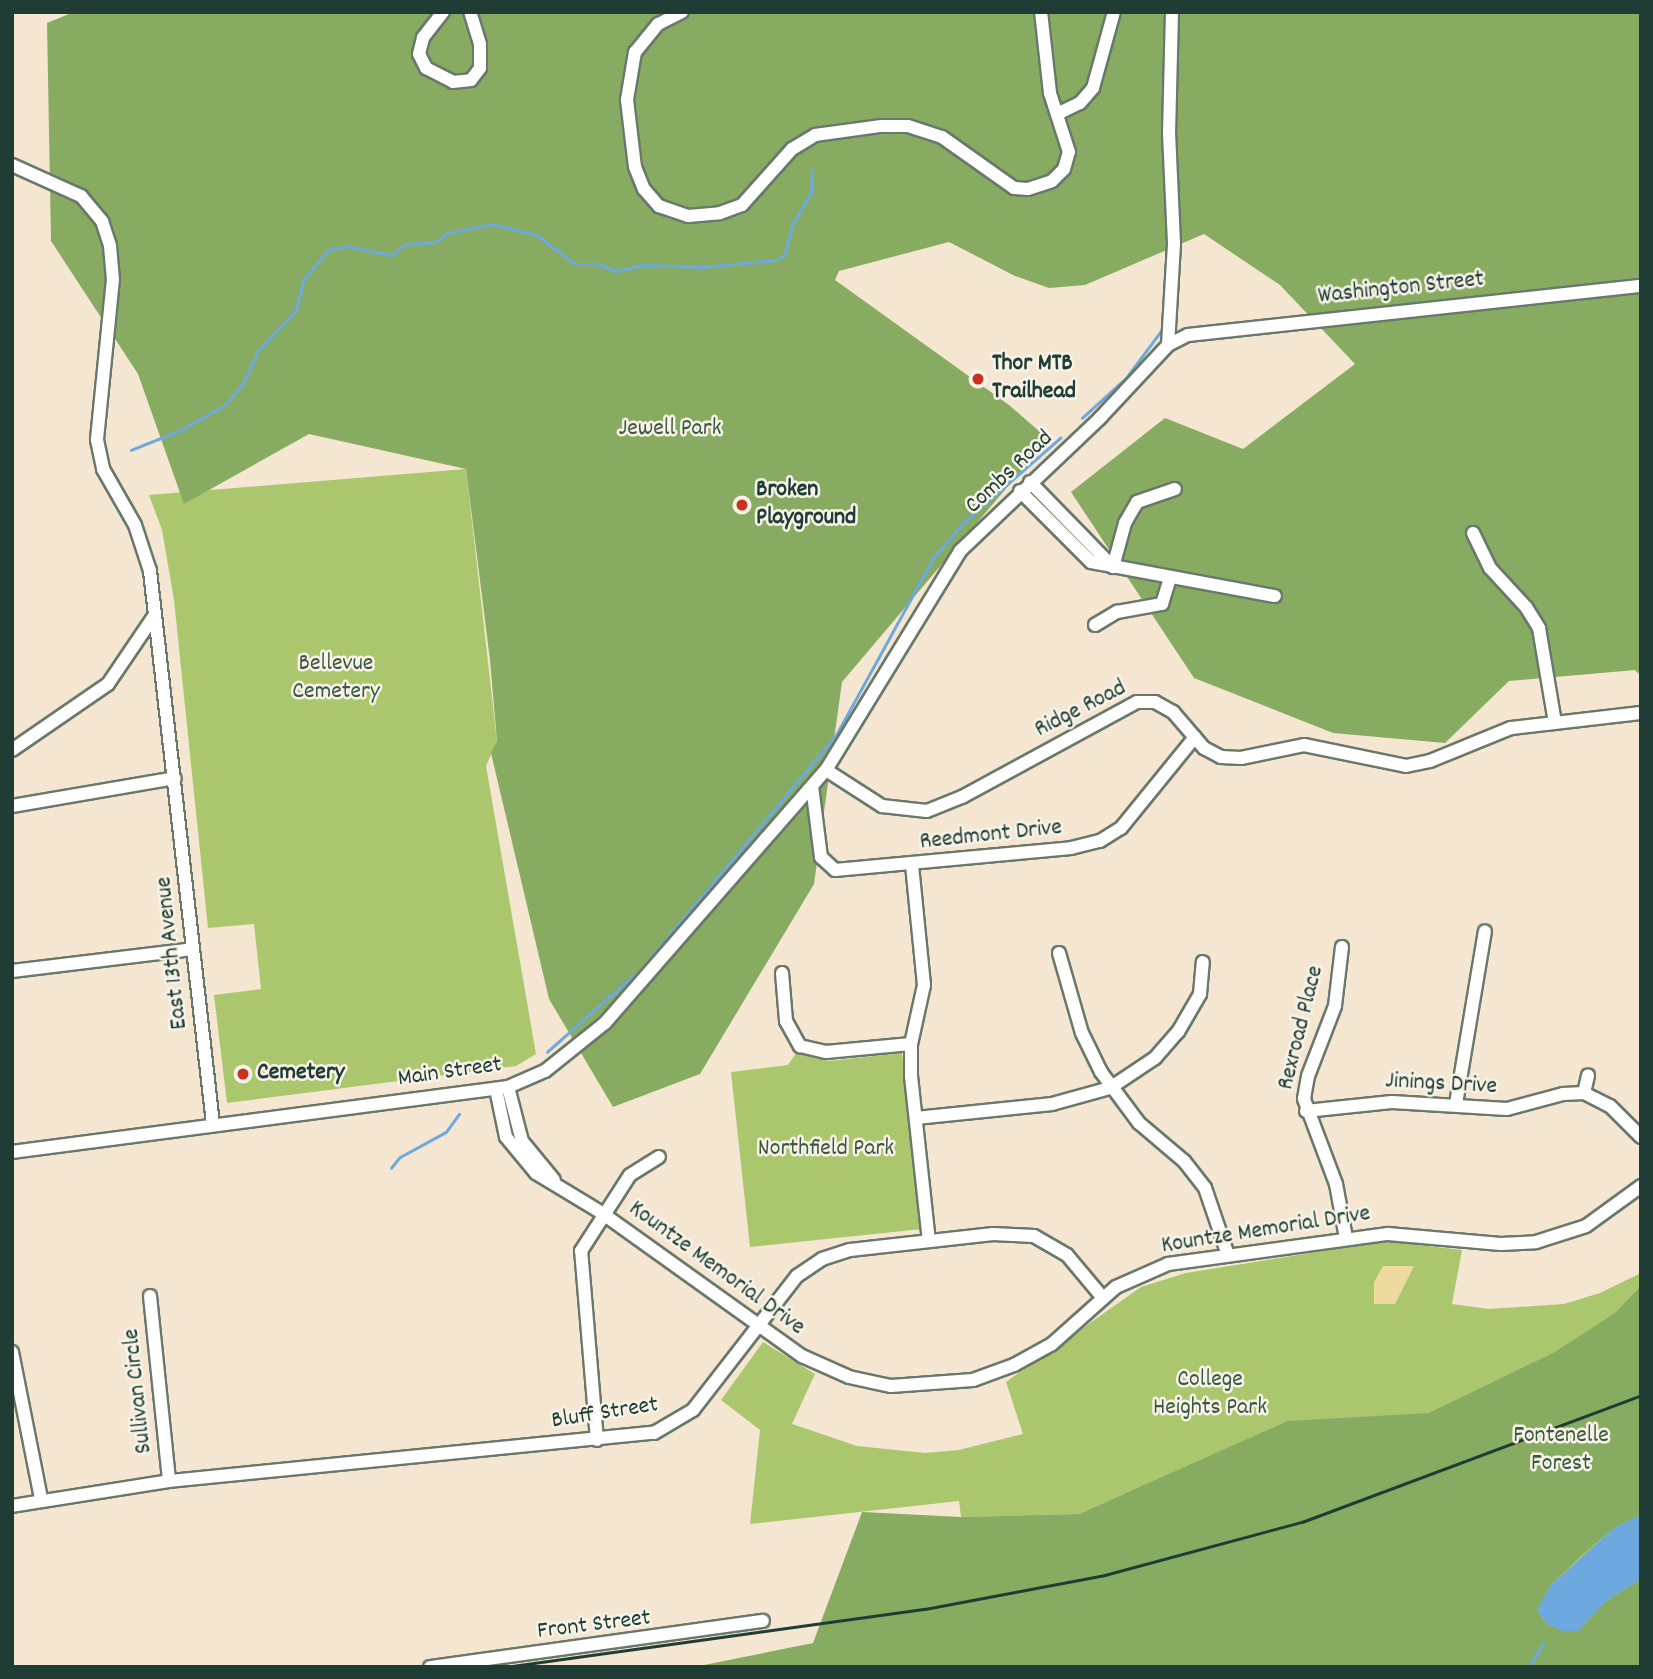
<!DOCTYPE html>
<style>
body{margin:0}
#map{position:relative;width:1653px;height:1679px;overflow:hidden;background:#f4e6d1;font-family:Dekko,sans-serif}
div>[style]{position:absolute}
[style*='--x']{left:calc(var(--x)*1px);top:calc(var(--y)*1px);width:calc(var(--w)*1px);rotate:calc(var(--a)*1deg)}
.green>*{inset:0;background:#aac76e}
.forest>*{inset:0;background:#87ac61}
.sand>*{inset:0;background:#eeda9e}
.water>*{inset:0;background:#6da9de}
.stream>*{height:2.5px;margin:-1.25px;padding:0 1.25px;transform-origin:1.25px;border-radius:1.25px;background:#6da9de}
.roads{filter:drop-shadow(2px 0 #6a786b) drop-shadow(-2px 0 #6a786b) drop-shadow(0 2px #6a786b) drop-shadow(0 -2px #6a786b)}
.minor>*{height:12px;margin:-6px;padding:0 6px;transform-origin:6px;border-radius:6px;background:#fff}
.rail>*{height:2.5px;margin:-1.25px;padding:0 1.25px;transform-origin:1.25px;border-radius:1.25px;background:#1f3d34}
.dots>*{width:19px;height:19px;translate:-50% -50%;box-sizing:border-box;border:4px solid #f7f3e8;border-radius:50%}
span{translate:-50% -50%;white-space:nowrap;text-align:center;line-height:1.15;-webkit-text-stroke:5px #f7f3e8;paint-order:stroke}
.street-label{font-size:24px;color:#1f3d34}
.poi-label{font-size:24px;color:#1f3d34;font-weight:700}
.left{translate:0 -50%;text-align:left}
.park-label{font-size:24px;color:#3b5940}
.frame{position:absolute;inset:0;border:14px solid #1f3d34;pointer-events:none}
</style>
<div id="map">
<div class="green">
<i style="clip-path:polygon(466px 469px,497px 741px,486px 766px,536px 1054px,516px 1066px,227px 1103px,214px 995px,261px 989px,254px 924px,208px 928px,174px 600px,162px 530px,149px 495px)"></i>
<i style="clip-path:polygon(797px 1052px,829px 1061px,902px 1053px,922px 1229px,750px 1247px,731px 1072px,788px 1065px)"></i>
<i style="clip-path:polygon(1385px 1241px,1462px 1250px,1452px 1304px,1489px 1309px,1564px 1304px,1600px 1293px,1641px 1273px,1641px 1667px,1124px 1494px,1079px 1514px,961px 1517px,959px 1501px,750px 1524px,760px 1430px,721px 1400px,763px 1342px,815px 1374px,792px 1424px,857px 1446px,925px 1453px,959px 1450px,1023px 1434px,1006px 1382px,1141px 1287px,1186px 1273px)"></i>
</div>
<div class="forest">
<i style="clip-path:polygon(74px 12px,1641px 12px,1641px 676px,1635px 670px,1509px 681px,1445px 743px,1333px 733px,1194px 678px,1071px 492px,1165px 418px,1243px 449px,1355px 364px,1280px 285px,1204px 234px,1085px 285px,1049px 288px,1015px 276px,949px 242px,839px 271px,835px 280px,1009px 405px,1048px 439px,842px 682px,814px 884px,700px 1074px,613px 1107px,549px 999px,491px 753px,497px 741px,490px 660px,466px 469px,309px 434px,184px 504px,138px 374px,51px 241px,47px 23px)"></i>
<i style="clip-path:polygon(1641px 1286px,1641px 1515px,1615px 1527px,1581px 1556px,1550px 1586px,1537px 1610px,1546px 1623px,1562px 1631px,1578px 1631px,1605px 1602px,1641px 1579px,1641px 1667px,694px 1667px,813px 1643px,862px 1512px,961px 1517px,1079px 1514px,1288px 1421px,1429px 1413px,1555px 1352px,1615px 1313px)"></i>
</div>
<div class="sand">
<i style="clip-path:polygon(1383px 1266px,1414px 1266px,1395px 1304px,1374px 1304px,1374px 1282px)"></i>
</div>
<div class="water">
<i style="clip-path:polygon(1641px 1515px,1641px 1579px,1605px 1602px,1578px 1631px,1562px 1631px,1546px 1623px,1537px 1610px,1550px 1586px,1615px 1527px)"></i>
</div>
<div class="stream">
<i style="--x:1082;--y:418;--w:59;--a:-42.3"></i>
<i style="--x:1126;--y:378;--w:59;--a:-53.3"></i>
<i style="--x:131;--y:450;--w:54;--a:-21.8"></i>
<i style="--x:181;--y:430;--w:52;--a:-30"></i>
<i style="--x:226;--y:404;--w:26;--a:-50"></i>
<i style="--x:243;--y:384;--w:36;--a:-66"></i>
<i style="--x:258;--y:351;--w:56;--a:-47.2"></i>
<i style="--x:296;--y:310;--w:32;--a:-76"></i>
<i style="--x:304;--y:279;--w:38;--a:-50"></i>
<i style="--x:328;--y:250;--w:20;--a:-11"></i>
<i style="--x:348;--y:246;--w:44;--a:11.8"></i>
<i style="--x:391;--y:255;--w:19;--a:-35"></i>
<i style="--x:407;--y:244;--w:29;--a:-4"></i>
<i style="--x:436;--y:242;--w:14;--a:-39"></i>
<i style="--x:447;--y:233;--w:46;--a:-11.3"></i>
<i style="--x:492;--y:224;--w:46;--a:13.7"></i>
<i style="--x:537;--y:235;--w:48;--a:37.3"></i>
<i style="--x:575;--y:264;--w:22;--a:0"></i>
<i style="--x:597;--y:264;--w:21;--a:19"></i>
<i style="--x:617;--y:271;--w:27;--a:-13"></i>
<i style="--x:643;--y:265;--w:60;--a:1.9"></i>
<i style="--x:703;--y:267;--w:74;--a:-5.4"></i>
<i style="--x:777;--y:260;--w:9;--a:-36"></i>
<i style="--x:784;--y:255;--w:33;--a:-74"></i>
<i style="--x:793;--y:223;--w:35;--a:-59"></i>
<i style="--x:811;--y:193;--w:22;--a:-87"></i>
<i style="--x:647;--y:962;--w:295;--a:-50.2"></i>
<i style="--x:836;--y:735;--w:203;--a:-61.2"></i>
<i style="--x:934;--y:557;--w:46;--a:-49.4"></i>
<i style="--x:964;--y:522;--w:128;--a:-41.2"></i>
<i style="--x:547;--y:1052;--w:118;--a:-41.6"></i>
<i style="--x:391;--y:1168;--w:14;--a:-51"></i>
<i style="--x:400;--y:1157;--w:52;--a:-28.5"></i>
<i style="--x:446;--y:1132;--w:22;--a:-54"></i>
<i style="--x:1529;--y:1667;--w:27;--a:-59"></i>
</div>
<div class="roads">
<div class="minor">
<i style="--x:443;--y:12;--w:33;--a:128"></i>
<i style="--x:423;--y:38;--w:16;--a:104"></i>
<i style="--x:419;--y:54;--w:16;--a:63"></i>
<i style="--x:426;--y:68;--w:30;--a:27"></i>
<i style="--x:453;--y:82;--w:18;--a:-6"></i>
<i style="--x:471;--y:80;--w:15;--a:-53"></i>
<i style="--x:480;--y:68;--w:24;--a:-90"></i>
<i style="--x:480;--y:44;--w:34;--a:-107"></i>
<i style="--x:682;--y:12;--w:27;--a:153"></i>
<i style="--x:658;--y:24;--w:36;--a:129"></i>
<i style="--x:635;--y:52;--w:49;--a:99.5"></i>
<i style="--x:627;--y:100;--w:67;--a:83.2"></i>
<i style="--x:635;--y:167;--w:24;--a:68"></i>
<i style="--x:644;--y:189;--w:23;--a:49"></i>
<i style="--x:659;--y:206;--w:31;--a:19"></i>
<i style="--x:688;--y:216;--w:32;--a:-5"></i>
<i style="--x:720;--y:213;--w:23;--a:-20"></i>
<i style="--x:742;--y:205;--w:75;--a:-48.2"></i>
<i style="--x:792;--y:149;--w:27;--a:-31"></i>
<i style="--x:815;--y:135;--w:67;--a:-7.8"></i>
<i style="--x:881;--y:126;--w:27;--a:0"></i>
<i style="--x:908;--y:126;--w:36;--a:18"></i>
<i style="--x:942;--y:137;--w:88;--a:35.3"></i>
<i style="--x:1014;--y:188;--w:14;--a:4"></i>
<i style="--x:1028;--y:189;--w:25;--a:-18"></i>
<i style="--x:1052;--y:181;--w:17;--a:-45"></i>
<i style="--x:1064;--y:169;--w:18;--a:-74"></i>
<i style="--x:1069;--y:152;--w:62;--a:-107.9"></i>
<i style="--x:1050;--y:93;--w:81;--a:-96.3"></i>
<i style="--x:1057;--y:114;--w:25;--a:-26"></i>
<i style="--x:1080;--y:103;--w:20;--a:-49"></i>
<i style="--x:1093;--y:88;--w:79;--a:-74.6"></i>
<i style="--x:12;--y:165;--w:76;--a:24.2"></i>
<i style="--x:81;--y:196;--w:33;--a:50"></i>
<i style="--x:102;--y:221;--w:26;--a:72"></i>
<i style="--x:110;--y:246;--w:33;--a:85"></i>
<i style="--x:113;--y:279;--w:162;--a:95.7"></i>
<i style="--x:97;--y:440;--w:30;--a:78"></i>
<i style="--x:103;--y:469;--w:64;--a:60.3"></i>
<i style="--x:135;--y:525;--w:48;--a:71.9"></i>
<i style="--x:150;--y:571;--w:557;--a:83.5"></i>
<i style="--x:1168;--y:345;--w:22;--a:-27"></i>
<i style="--x:1188;--y:335;--w:456;--a:-6.2"></i>
<i style="--x:1030;--y:482;--w:119;--a:45.7"></i>
<i style="--x:1020;--y:491;--w:100;--a:45"></i>
<i style="--x:1091;--y:562;--w:187;--a:10.5"></i>
<i style="--x:1473;--y:533;--w:39;--a:64"></i>
<i style="--x:1490;--y:568;--w:53;--a:47.3"></i>
<i style="--x:1526;--y:607;--w:25;--a:58"></i>
<i style="--x:1539;--y:628;--w:96;--a:80.4"></i>
<i style="--x:1113;--y:567;--w:46;--a:-74.7"></i>
<i style="--x:1125;--y:523;--w:24;--a:-60"></i>
<i style="--x:1137;--y:502;--w:40;--a:-18.9"></i>
<i style="--x:1095;--y:625;--w:26;--a:-31"></i>
<i style="--x:1117;--y:612;--w:46;--a:-10.1"></i>
<i style="--x:1162;--y:604;--w:27;--a:-73"></i>
<i style="--x:12;--y:750;--w:116;--a:-34.5"></i>
<i style="--x:108;--y:684;--w:82;--a:-55.9"></i>
<i style="--x:826;--y:770;--w:67;--a:32.7"></i>
<i style="--x:882;--y:806;--w:45;--a:6.3"></i>
<i style="--x:927;--y:811;--w:38;--a:-22"></i>
<i style="--x:962;--y:797;--w:199;--a:-28.5"></i>
<i style="--x:1137;--y:702;--w:18;--a:0"></i>
<i style="--x:1155;--y:702;--w:21;--a:29"></i>
<i style="--x:1173;--y:712;--w:48;--a:49.3"></i>
<i style="--x:1204;--y:748;--w:19;--a:28"></i>
<i style="--x:1221;--y:757;--w:20;--a:3"></i>
<i style="--x:1241;--y:758;--w:64;--a:-11.7"></i>
<i style="--x:1304;--y:745;--w:104;--a:11.6"></i>
<i style="--x:1406;--y:766;--w:25;--a:-12"></i>
<i style="--x:1430;--y:761;--w:87;--a:-22.2"></i>
<i style="--x:1511;--y:728;--w:131;--a:-6.6"></i>
<i style="--x:812;--y:786;--w:72;--a:82.8"></i>
<i style="--x:821;--y:857;--w:19;--a:43"></i>
<i style="--x:835;--y:870;--w:237;--a:-5.3"></i>
<i style="--x:1071;--y:848;--w:30;--a:-14"></i>
<i style="--x:1100;--y:841;--w:25;--a:-32"></i>
<i style="--x:1121;--y:828;--w:117;--a:-50.9"></i>
<i style="--x:12;--y:806;--w:165;--a:-9.7"></i>
<i style="--x:912;--y:865;--w:121;--a:84.3"></i>
<i style="--x:924;--y:985;--w:60;--a:102.4"></i>
<i style="--x:911;--y:1044;--w:32;--a:90"></i>
<i style="--x:911;--y:1076;--w:166;--a:83.8"></i>
<i style="--x:1342;--y:947;--w:59;--a:96.8"></i>
<i style="--x:1335;--y:1006;--w:75;--a:111.1"></i>
<i style="--x:1308;--y:1076;--w:23;--a:100"></i>
<i style="--x:1304;--y:1099;--w:91;--a:69.4"></i>
<i style="--x:1336;--y:1184;--w:55;--a:79.5"></i>
<i style="--x:1059;--y:953;--w:83;--a:74"></i>
<i style="--x:1082;--y:1033;--w:43;--a:64"></i>
<i style="--x:1101;--y:1072;--w:64;--a:53.3"></i>
<i style="--x:1139;--y:1123;--w:59;--a:40.2"></i>
<i style="--x:1184;--y:1161;--w:34;--a:52"></i>
<i style="--x:1205;--y:1188;--w:71;--a:71.1"></i>
<i style="--x:12;--y:971;--w:182;--a:-6.9"></i>
<i style="--x:782;--y:973;--w:48;--a:85.2"></i>
<i style="--x:786;--y:1021;--w:29;--a:61"></i>
<i style="--x:800;--y:1046;--w:27;--a:13"></i>
<i style="--x:826;--y:1052;--w:85;--a:-5.4"></i>
<i style="--x:508;--y:1087;--w:56;--a:75.5"></i>
<i style="--x:522;--y:1141;--w:50;--a:50.6"></i>
<i style="--x:496;--y:1089;--w:49;--a:78.2"></i>
<i style="--x:506;--y:1137;--w:47;--a:50.2"></i>
<i style="--x:536;--y:1173;--w:77;--a:31.2"></i>
<i style="--x:602;--y:1213;--w:246;--a:35.6"></i>
<i style="--x:802;--y:1356;--w:51;--a:24.1"></i>
<i style="--x:849;--y:1377;--w:43;--a:12.1"></i>
<i style="--x:891;--y:1386;--w:82;--a:-4.2"></i>
<i style="--x:973;--y:1380;--w:44;--a:-20.1"></i>
<i style="--x:1014;--y:1365;--w:43;--a:-28.9"></i>
<i style="--x:1052;--y:1344;--w:86;--a:-41.7"></i>
<i style="--x:1116;--y:1287;--w:57;--a:-23.9"></i>
<i style="--x:1168;--y:1264;--w:222;--a:-7.8"></i>
<i style="--x:1388;--y:1234;--w:113;--a:5.1"></i>
<i style="--x:1501;--y:1244;--w:35;--a:-3"></i>
<i style="--x:1536;--y:1242;--w:52;--a:-17.7"></i>
<i style="--x:1586;--y:1226;--w:68;--a:-36"></i>
<i style="--x:1584;--y:1093;--w:18;--a:-77"></i>
<i style="--x:1456;--y:1104;--w:175;--a:-80.5"></i>
<i style="--x:1306;--y:1111;--w:86;--a:-6"></i>
<i style="--x:1392;--y:1102;--w:115;--a:3.5"></i>
<i style="--x:1507;--y:1109;--w:58;--a:-15"></i>
<i style="--x:1563;--y:1094;--w:21;--a:-3"></i>
<i style="--x:1584;--y:1093;--w:29;--a:27"></i>
<i style="--x:1610;--y:1106;--w:44;--a:45"></i>
<i style="--x:916;--y:1118;--w:137;--a:-5.9"></i>
<i style="--x:1052;--y:1104;--w:60;--a:-15.4"></i>
<i style="--x:1110;--y:1088;--w:54;--a:-33.7"></i>
<i style="--x:1155;--y:1058;--w:35;--a:-49"></i>
<i style="--x:1178;--y:1032;--w:44;--a:-59.9"></i>
<i style="--x:1200;--y:994;--w:32;--a:-85"></i>
<i style="--x:12;--y:1152;--w:500;--a:-7.47"></i>
<i style="--x:508;--y:1087;--w:40;--a:-23.4"></i>
<i style="--x:545;--y:1071;--w:77;--a:-38.7"></i>
<i style="--x:605;--y:1023;--w:336;--a:-48.9"></i>
<i style="--x:826;--y:770;--w:257;--a:-58.5"></i>
<i style="--x:960;--y:551;--w:193;--a:-43.5"></i>
<i style="--x:1100;--y:418;--w:100;--a:-47"></i>
<i style="--x:1168;--y:345;--w:102;--a:-86.6"></i>
<i style="--x:1174;--y:243;--w:109;--a:-92.6"></i>
<i style="--x:1169;--y:134;--w:122;--a:-88.6"></i>
<i style="--x:150;--y:1296;--w:186;--a:84.1"></i>
<i style="--x:12;--y:1352;--w:150;--a:78.8"></i>
<i style="--x:597;--y:1440;--w:190;--a:-94.8"></i>
<i style="--x:581;--y:1251;--w:90;--a:-57.2"></i>
<i style="--x:630;--y:1175;--w:34;--a:-32"></i>
<i style="--x:12;--y:1506;--w:159;--a:-9"></i>
<i style="--x:169;--y:1481;--w:487;--a:-5.7"></i>
<i style="--x:654;--y:1433;--w:45;--a:-30.5"></i>
<i style="--x:693;--y:1410;--w:170;--a:-52.2"></i>
<i style="--x:797;--y:1276;--w:30;--a:-34"></i>
<i style="--x:822;--y:1259;--w:29;--a:-18"></i>
<i style="--x:850;--y:1250;--w:144;--a:-6.4"></i>
<i style="--x:993;--y:1234;--w:41;--a:2.8"></i>
<i style="--x:1034;--y:1236;--w:38;--a:30"></i>
<i style="--x:1067;--y:1255;--w:56;--a:50.1"></i>
<i style="--x:430;--y:1667;--w:336;--a:-7.9"></i>
</div>
</div>
<div class="rail">
<i style="--x:505;--y:1667;--w:424;--a:-7.9"></i>
<i style="--x:925;--y:1609;--w:183;--a:-10.7"></i>
<i style="--x:1105;--y:1575;--w:204;--a:-15.1"></i>
<i style="--x:1302;--y:1522;--w:362;--a:-20.5"></i>
</div>
<div class="dots">
<i style="left:978px;top:379px;background:#c8321e"></i>
<i style="left:742px;top:505px;background:#c8321e"></i>
<i style="left:243px;top:1074px;background:#c8321e"></i>
</div>
<div class="street-label">
<span style="left:1401px;top:289px;rotate:-6deg">Washington Street</span>
<span style="left:1010px;top:473px;rotate:-43deg">Combs Road</span>
<span style="left:1081px;top:710px;rotate:-27deg">Ridge Road</span>
<span style="left:991px;top:836px;rotate:-6deg">Reedmont Drive</span>
<span style="left:173px;top:953px;rotate:-96deg">East 13th Avenue</span>
<span style="left:1302px;top:1028px;rotate:-76deg">Rexroad Place</span>
<span style="left:450px;top:1073px;rotate:-8deg">Main Street</span>
<span style="left:1441px;top:1085px;rotate:3deg">Jinings Drive</span>
<span style="left:1266px;top:1231px;rotate:-9deg">Kountze Memorial Drive</span>
<span style="left:716px;top:1269px;rotate:36deg">Kountze Memorial Drive</span>
<span style="left:139px;top:1391px;rotate:-96deg">Sullivan Circle</span>
<span style="left:605px;top:1414px;rotate:-9deg">Bluff Street</span>
<span style="left:594px;top:1626px;rotate:-7deg">Front Street</span>
</div>
<div class="poi-label">
<span class="left" style="left:992px;top:379px">Thor MTB<br>Trailhead</span>
<span class="left" style="left:756px;top:505px">Broken<br>Playground</span>
<span class="left" style="left:257px;top:1074px">Cemetery</span>
</div>
<div class="park-label">
<span style="left:670px;top:430px">Jewell Park</span>
<span style="left:336px;top:679px">Bellevue<br>Cemetery</span>
<span style="left:826px;top:1150px">Northfield Park</span>
<span style="left:1210px;top:1395px">College<br>Heights Park</span>
<span style="left:1561px;top:1451px">Fontenelle<br>Forest</span>
</div>
<div class="frame"></div>
</div>
